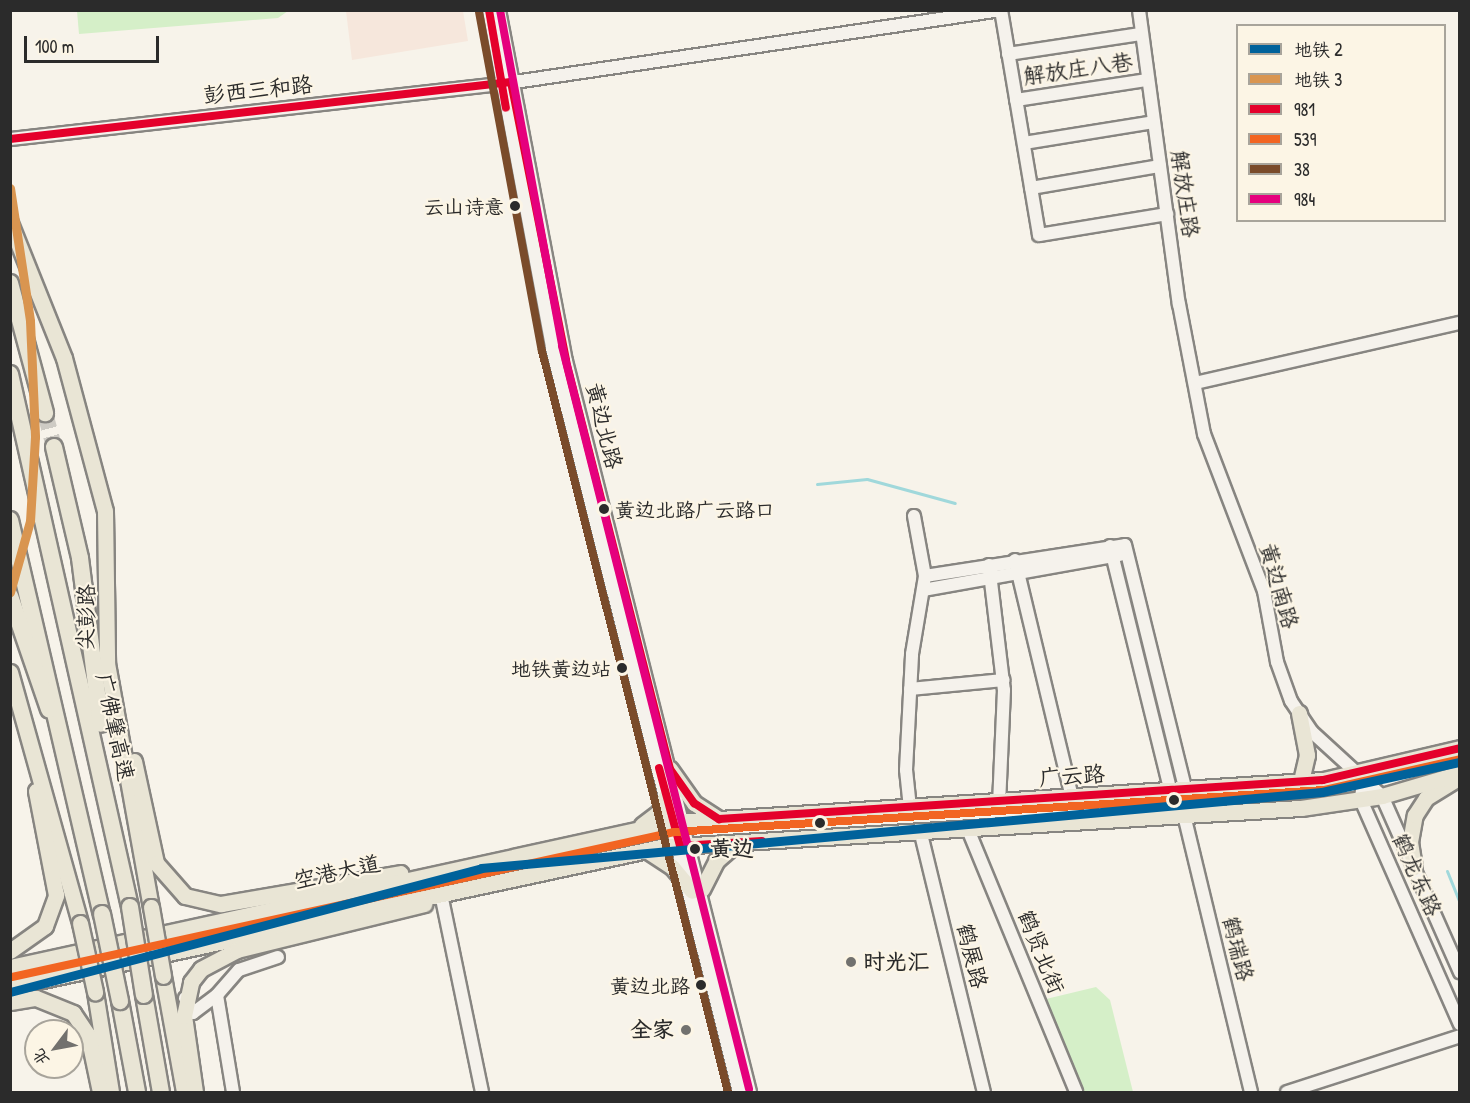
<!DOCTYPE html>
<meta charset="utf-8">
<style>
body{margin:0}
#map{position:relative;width:1470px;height:1103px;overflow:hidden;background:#f7f3ea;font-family:"Patrick Hand","LXGW WenKai TC",sans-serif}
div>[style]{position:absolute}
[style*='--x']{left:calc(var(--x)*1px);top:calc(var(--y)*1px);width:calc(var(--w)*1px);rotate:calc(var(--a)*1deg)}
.built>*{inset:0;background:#f6e7dc}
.green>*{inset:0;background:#d5efc8}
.stream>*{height:3px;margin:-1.5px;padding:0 1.5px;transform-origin:1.5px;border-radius:1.5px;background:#a0d8db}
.highway-tunnel>*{height:16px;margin-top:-8px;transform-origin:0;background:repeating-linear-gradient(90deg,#cecbc4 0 16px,transparent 0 24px)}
.roads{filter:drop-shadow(2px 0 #878581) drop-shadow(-2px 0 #878581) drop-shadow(0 2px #878581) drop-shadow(0 -2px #878581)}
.minor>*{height:12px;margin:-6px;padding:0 6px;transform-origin:6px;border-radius:6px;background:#f5f2ec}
.major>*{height:15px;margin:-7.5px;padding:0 7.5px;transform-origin:7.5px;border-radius:7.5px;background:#e9e5d5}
.highway>*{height:16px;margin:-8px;padding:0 8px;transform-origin:8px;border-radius:8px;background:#e9e5d5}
.bridges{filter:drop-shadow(2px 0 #878581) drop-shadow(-2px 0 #878581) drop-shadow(0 2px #878581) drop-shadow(0 -2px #878581)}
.major-bridge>*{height:15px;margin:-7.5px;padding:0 7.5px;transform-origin:7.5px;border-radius:7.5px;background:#e9e5d5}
.highway-bridge>*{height:16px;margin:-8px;padding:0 8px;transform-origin:8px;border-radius:8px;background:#e9e5d5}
.bus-1>*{height:8px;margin:-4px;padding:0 4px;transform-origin:4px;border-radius:4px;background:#e4002b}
.bus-2>*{height:8px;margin:-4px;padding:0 4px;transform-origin:4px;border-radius:4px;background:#f26522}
.bus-3>*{height:8px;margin:-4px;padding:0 4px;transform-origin:4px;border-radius:4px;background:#7a4b2a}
.bus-4>*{height:8px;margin:-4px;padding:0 4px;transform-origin:4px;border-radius:4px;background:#e5007d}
.metro-1>*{height:9px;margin:-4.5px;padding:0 4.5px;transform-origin:4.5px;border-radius:4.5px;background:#00629b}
.metro-2>*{height:9px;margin:-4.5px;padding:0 4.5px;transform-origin:4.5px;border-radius:4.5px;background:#d99550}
.dots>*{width:16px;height:16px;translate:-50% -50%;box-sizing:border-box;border:3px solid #fcf5e5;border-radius:50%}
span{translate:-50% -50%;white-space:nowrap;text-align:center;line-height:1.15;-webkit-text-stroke:4.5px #fcf5e5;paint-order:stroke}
.bus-label{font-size:20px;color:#2b2b2b}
.right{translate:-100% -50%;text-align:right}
.left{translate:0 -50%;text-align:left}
.street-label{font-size:22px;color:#2b2b2b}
.stop-label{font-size:22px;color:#2b2b2b;font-weight:700}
.poi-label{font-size:22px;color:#2b2b2b;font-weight:700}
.frame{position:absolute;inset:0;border:12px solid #2b2b2b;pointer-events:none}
.legend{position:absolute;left:1236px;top:24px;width:210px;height:198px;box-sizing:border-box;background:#fcf5e5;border:2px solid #a8a49b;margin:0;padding:8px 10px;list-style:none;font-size:18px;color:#2b2b2b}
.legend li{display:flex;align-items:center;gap:12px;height:30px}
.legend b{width:30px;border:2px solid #a8a49b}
.north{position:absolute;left:24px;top:1019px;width:60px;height:60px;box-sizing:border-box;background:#fcf5e5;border:2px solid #a8a49b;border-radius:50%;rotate:238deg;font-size:16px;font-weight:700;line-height:24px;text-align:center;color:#2b2b2b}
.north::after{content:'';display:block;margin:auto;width:21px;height:27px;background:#72716e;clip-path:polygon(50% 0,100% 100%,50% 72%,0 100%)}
.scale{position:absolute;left:24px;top:36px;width:135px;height:27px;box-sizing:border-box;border:3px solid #2b2b2b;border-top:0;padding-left:8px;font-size:18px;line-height:21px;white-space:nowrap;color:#2b2b2b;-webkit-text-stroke:4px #fcf5e5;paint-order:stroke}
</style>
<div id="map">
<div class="built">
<i style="clip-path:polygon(346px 11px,463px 11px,468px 41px,352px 60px)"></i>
</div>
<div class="green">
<i style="clip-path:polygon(77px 11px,77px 10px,288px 11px,278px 18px,79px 34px)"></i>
<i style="clip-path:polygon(1096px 987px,1110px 1000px,1133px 1092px,1084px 1092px,1046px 999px)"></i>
</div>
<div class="stream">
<i style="--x:817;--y:484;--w:50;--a:-5.7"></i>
<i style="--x:867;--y:479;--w:91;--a:15.3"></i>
<i style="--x:1447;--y:871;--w:35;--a:68"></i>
</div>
<div class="highway-tunnel">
<i style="--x:45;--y:413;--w:35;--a:75"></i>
</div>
<div class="roads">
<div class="minor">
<i style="--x:489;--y:10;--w:344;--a:79.4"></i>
<i style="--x:552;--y:348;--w:767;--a:75.89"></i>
<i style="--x:499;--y:10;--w:357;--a:79.2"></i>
<i style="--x:566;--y:361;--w:754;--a:75.87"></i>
<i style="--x:1001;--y:10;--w:228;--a:80.4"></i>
<i style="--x:1039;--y:235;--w:130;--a:-9.3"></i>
<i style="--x:1139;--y:10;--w:297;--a:82.3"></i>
<i style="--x:1179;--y:304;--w:132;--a:79.1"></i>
<i style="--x:1204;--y:434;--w:168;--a:69.1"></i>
<i style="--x:1264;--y:591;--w:72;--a:79.6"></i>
<i style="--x:1277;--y:662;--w:41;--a:70.3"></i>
<i style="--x:1291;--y:701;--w:37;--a:56"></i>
<i style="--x:1312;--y:732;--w:95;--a:42.4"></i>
<i style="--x:1382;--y:796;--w:193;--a:66.1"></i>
<i style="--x:1008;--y:54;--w:134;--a:-8.6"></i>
<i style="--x:1016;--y:100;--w:133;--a:-8.7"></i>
<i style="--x:10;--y:139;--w:494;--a:-6.4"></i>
<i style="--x:501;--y:84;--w:505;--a:-8.42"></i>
<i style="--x:1024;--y:143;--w:131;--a:-9.2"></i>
<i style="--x:1031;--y:188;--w:131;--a:-9.7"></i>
<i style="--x:1195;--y:383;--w:272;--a:-12.8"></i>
<i style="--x:1110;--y:546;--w:253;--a:76.1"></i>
<i style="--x:1015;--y:560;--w:245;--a:76.5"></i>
<i style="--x:989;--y:565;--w:126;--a:83.2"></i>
<i style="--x:1004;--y:690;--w:113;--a:92.5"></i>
<i style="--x:925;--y:576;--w:202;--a:-8.8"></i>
<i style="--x:1125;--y:545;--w:253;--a:76.1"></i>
<i style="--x:923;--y:590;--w:200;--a:-10.1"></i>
<i style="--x:910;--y:689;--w:94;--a:-5.5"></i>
<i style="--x:1364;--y:774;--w:26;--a:97"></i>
<i style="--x:1361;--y:800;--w:245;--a:66.2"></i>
<i style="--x:910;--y:808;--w:38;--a:-96"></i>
<i style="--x:906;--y:770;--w:116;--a:-87"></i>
<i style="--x:912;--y:654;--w:79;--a:-80.5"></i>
<i style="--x:925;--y:576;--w:61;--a:-100.4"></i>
<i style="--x:1184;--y:815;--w:285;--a:76.4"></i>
<i style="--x:967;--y:827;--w:287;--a:67.6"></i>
<i style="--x:920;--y:830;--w:270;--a:76.3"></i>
<i style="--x:441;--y:894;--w:202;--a:78.3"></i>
<i style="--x:185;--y:998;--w:17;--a:62"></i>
<i style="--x:193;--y:1013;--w:30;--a:-37"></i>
<i style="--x:233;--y:1092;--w:98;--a:-99.4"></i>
<i style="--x:217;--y:995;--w:33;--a:-49"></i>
<i style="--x:239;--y:970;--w:41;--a:-18.4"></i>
<i style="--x:1287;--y:1092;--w:182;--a:-17.9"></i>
</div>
<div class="major">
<i style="--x:10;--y:223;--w:145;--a:68.2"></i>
<i style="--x:64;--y:358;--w:158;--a:75"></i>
<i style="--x:105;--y:511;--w:152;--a:89.2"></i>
<i style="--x:107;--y:663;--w:248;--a:79.8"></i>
<i style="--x:10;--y:672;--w:261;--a:74.4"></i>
<i style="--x:1299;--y:713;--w:43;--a:79.2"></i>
<i style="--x:1307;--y:755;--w:27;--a:103"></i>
<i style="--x:134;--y:761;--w:104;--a:77.8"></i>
<i style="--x:156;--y:863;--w:44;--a:48.7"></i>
<i style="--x:185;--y:896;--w:37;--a:13"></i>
<i style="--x:221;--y:904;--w:182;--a:-9.8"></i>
<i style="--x:670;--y:769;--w:42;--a:54.8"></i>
<i style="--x:694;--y:803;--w:30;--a:33"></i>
<i style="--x:642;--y:825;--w:21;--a:-37"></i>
<i style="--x:659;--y:812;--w:17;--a:-66"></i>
<i style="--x:646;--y:850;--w:31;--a:33"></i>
<i style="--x:672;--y:867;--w:31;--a:50"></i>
<i style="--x:1414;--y:867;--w:25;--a:-99"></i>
<i style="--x:1410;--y:842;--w:27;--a:-80"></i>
<i style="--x:1415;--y:815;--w:20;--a:-57"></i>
<i style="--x:1426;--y:798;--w:32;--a:-32"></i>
<i style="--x:702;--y:889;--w:31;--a:-63"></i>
<i style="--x:716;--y:861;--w:28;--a:-41"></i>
<i style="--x:10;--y:951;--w:43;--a:-35.5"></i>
<i style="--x:45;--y:926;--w:33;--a:-70"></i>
<i style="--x:56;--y:895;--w:106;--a:-100.9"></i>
<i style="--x:10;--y:967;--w:679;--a:-12.34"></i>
<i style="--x:673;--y:822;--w:651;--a:-3.7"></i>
<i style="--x:1323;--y:780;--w:141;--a:-13.1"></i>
<i style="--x:163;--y:976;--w:118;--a:79.7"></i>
<i style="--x:10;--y:987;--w:666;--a:-12.14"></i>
<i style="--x:661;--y:847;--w:641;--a:-3.49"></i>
<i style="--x:1301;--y:808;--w:82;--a:-8.4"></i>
<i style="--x:1382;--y:796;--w:81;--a:-16.4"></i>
<i style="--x:95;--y:992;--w:101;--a:80.9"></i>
<i style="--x:10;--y:1002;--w:26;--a:-9"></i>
<i style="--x:36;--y:998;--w:40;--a:22"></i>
<i style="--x:73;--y:1013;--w:27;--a:56"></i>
<i style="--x:88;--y:1035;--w:58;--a:78.1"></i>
<i style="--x:195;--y:1092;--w:77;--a:-98.2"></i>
<i style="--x:184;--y:1016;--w:35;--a:-78"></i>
<i style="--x:191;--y:982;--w:16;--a:-52"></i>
<i style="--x:201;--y:969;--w:41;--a:-27.8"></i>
<i style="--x:237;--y:950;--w:193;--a:-13.8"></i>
</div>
<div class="highway">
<i style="--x:10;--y:283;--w:135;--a:74.9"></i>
<i style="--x:10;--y:374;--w:546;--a:77.31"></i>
<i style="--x:54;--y:447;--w:114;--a:76.8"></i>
<i style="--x:80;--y:558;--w:167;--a:82.8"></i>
<i style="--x:10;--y:520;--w:405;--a:76.9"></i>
<i style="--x:10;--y:596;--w:120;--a:71"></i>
<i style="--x:144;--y:995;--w:98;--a:80.1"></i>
<i style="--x:120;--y:1001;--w:93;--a:79.4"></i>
</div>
</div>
<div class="bridges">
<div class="major-bridge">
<i style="--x:151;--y:907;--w:70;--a:80.1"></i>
<i style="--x:80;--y:923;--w:71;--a:77.7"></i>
</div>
<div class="highway-bridge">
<i style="--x:130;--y:907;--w:89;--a:81"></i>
<i style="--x:102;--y:914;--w:89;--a:78.3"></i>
</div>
</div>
<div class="bus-1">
<i style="--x:489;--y:10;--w:99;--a:80.2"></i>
<i style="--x:10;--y:139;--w:504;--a:-6.49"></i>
<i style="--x:511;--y:82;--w:284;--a:78.8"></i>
<i style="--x:566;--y:361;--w:421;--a:75.7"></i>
<i style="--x:670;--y:769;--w:42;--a:54.8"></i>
<i style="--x:694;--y:803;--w:30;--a:33"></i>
<i style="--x:719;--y:819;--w:605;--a:-3.69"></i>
<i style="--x:1323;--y:780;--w:141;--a:-13.1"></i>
<i style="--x:659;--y:768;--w:81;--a:74.9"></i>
<i style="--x:680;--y:846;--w:82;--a:-3.5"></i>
</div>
<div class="bus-2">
<i style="--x:12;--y:977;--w:678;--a:-12.35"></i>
<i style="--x:674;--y:832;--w:651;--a:-3.7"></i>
<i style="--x:1324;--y:790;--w:139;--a:-12.8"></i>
</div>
<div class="bus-3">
<i style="--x:479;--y:12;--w:345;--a:79.5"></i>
<i style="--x:542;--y:351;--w:764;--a:75.91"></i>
</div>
<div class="bus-4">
<i style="--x:500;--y:10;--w:342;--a:79.5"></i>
<i style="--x:562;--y:346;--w:766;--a:75.87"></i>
</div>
<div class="metro-1">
<i style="--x:10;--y:992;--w:487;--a:-14.7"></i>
<i style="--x:481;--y:868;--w:844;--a:-5.16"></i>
<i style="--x:1322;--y:792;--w:141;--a:-12.3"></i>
</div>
<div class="metro-2">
<i style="--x:10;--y:188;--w:134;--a:81.4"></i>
<i style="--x:30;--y:321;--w:116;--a:87.5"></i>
<i style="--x:35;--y:437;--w:84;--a:93.4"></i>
<i style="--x:30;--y:521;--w:74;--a:105.7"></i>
</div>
<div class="dots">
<i style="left:515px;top:206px;background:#2b2b2b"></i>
<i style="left:604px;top:509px;background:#2b2b2b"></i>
<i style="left:622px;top:668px;background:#2b2b2b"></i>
<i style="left:1174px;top:800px;background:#2b2b2b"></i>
<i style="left:820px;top:823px;background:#2b2b2b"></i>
<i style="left:695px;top:849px;background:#2b2b2b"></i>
<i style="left:851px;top:962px;background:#72716e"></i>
<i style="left:701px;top:985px;background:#2b2b2b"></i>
<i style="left:686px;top:1030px;background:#72716e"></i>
</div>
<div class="bus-label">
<span class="right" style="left:504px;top:206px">云山诗意</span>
<span class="left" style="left:615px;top:509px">黄边北路广云路口</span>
<span class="right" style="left:611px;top:668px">地铁黄边站</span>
<span class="right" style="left:690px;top:985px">黄边北路</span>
</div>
<div class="street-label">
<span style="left:1078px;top:69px;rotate:-8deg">解放庄八巷</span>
<span style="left:258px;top:90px;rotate:-6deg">彭西三和路</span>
<span style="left:1185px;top:194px;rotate:82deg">解放庄路</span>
<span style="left:604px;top:426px;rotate:76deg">黄边北路</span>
<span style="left:1279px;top:586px;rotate:74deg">黄边南路</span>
<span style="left:86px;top:617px;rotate:-89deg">尖彭路</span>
<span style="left:115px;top:727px;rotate:78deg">广佛肇高速</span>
<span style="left:1072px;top:776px;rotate:-4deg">广云路</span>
<span style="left:337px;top:872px;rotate:-12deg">空港大道</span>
<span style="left:1417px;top:875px;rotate:66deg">鹤龙东路</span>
<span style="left:1238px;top:949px;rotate:76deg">鹤瑞路</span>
<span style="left:1041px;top:952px;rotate:68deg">鹤贤北街</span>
<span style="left:972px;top:956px;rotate:76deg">鹤展路</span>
</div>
<div class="stop-label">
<span class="left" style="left:710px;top:849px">黄边</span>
</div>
<div class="poi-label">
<span class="left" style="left:863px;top:962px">时光汇</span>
<span class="right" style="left:674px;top:1030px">全家</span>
</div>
<div class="frame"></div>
<ul class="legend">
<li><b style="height:8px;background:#00629b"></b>地铁 2</li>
<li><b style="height:8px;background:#d99550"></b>地铁 3</li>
<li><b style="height:8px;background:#e4002b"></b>981</li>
<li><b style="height:8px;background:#f26522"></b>539</li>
<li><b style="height:8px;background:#7a4b2a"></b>38</li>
<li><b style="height:8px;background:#e5007d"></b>984</li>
</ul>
<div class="north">北</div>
<div class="scale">100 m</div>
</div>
